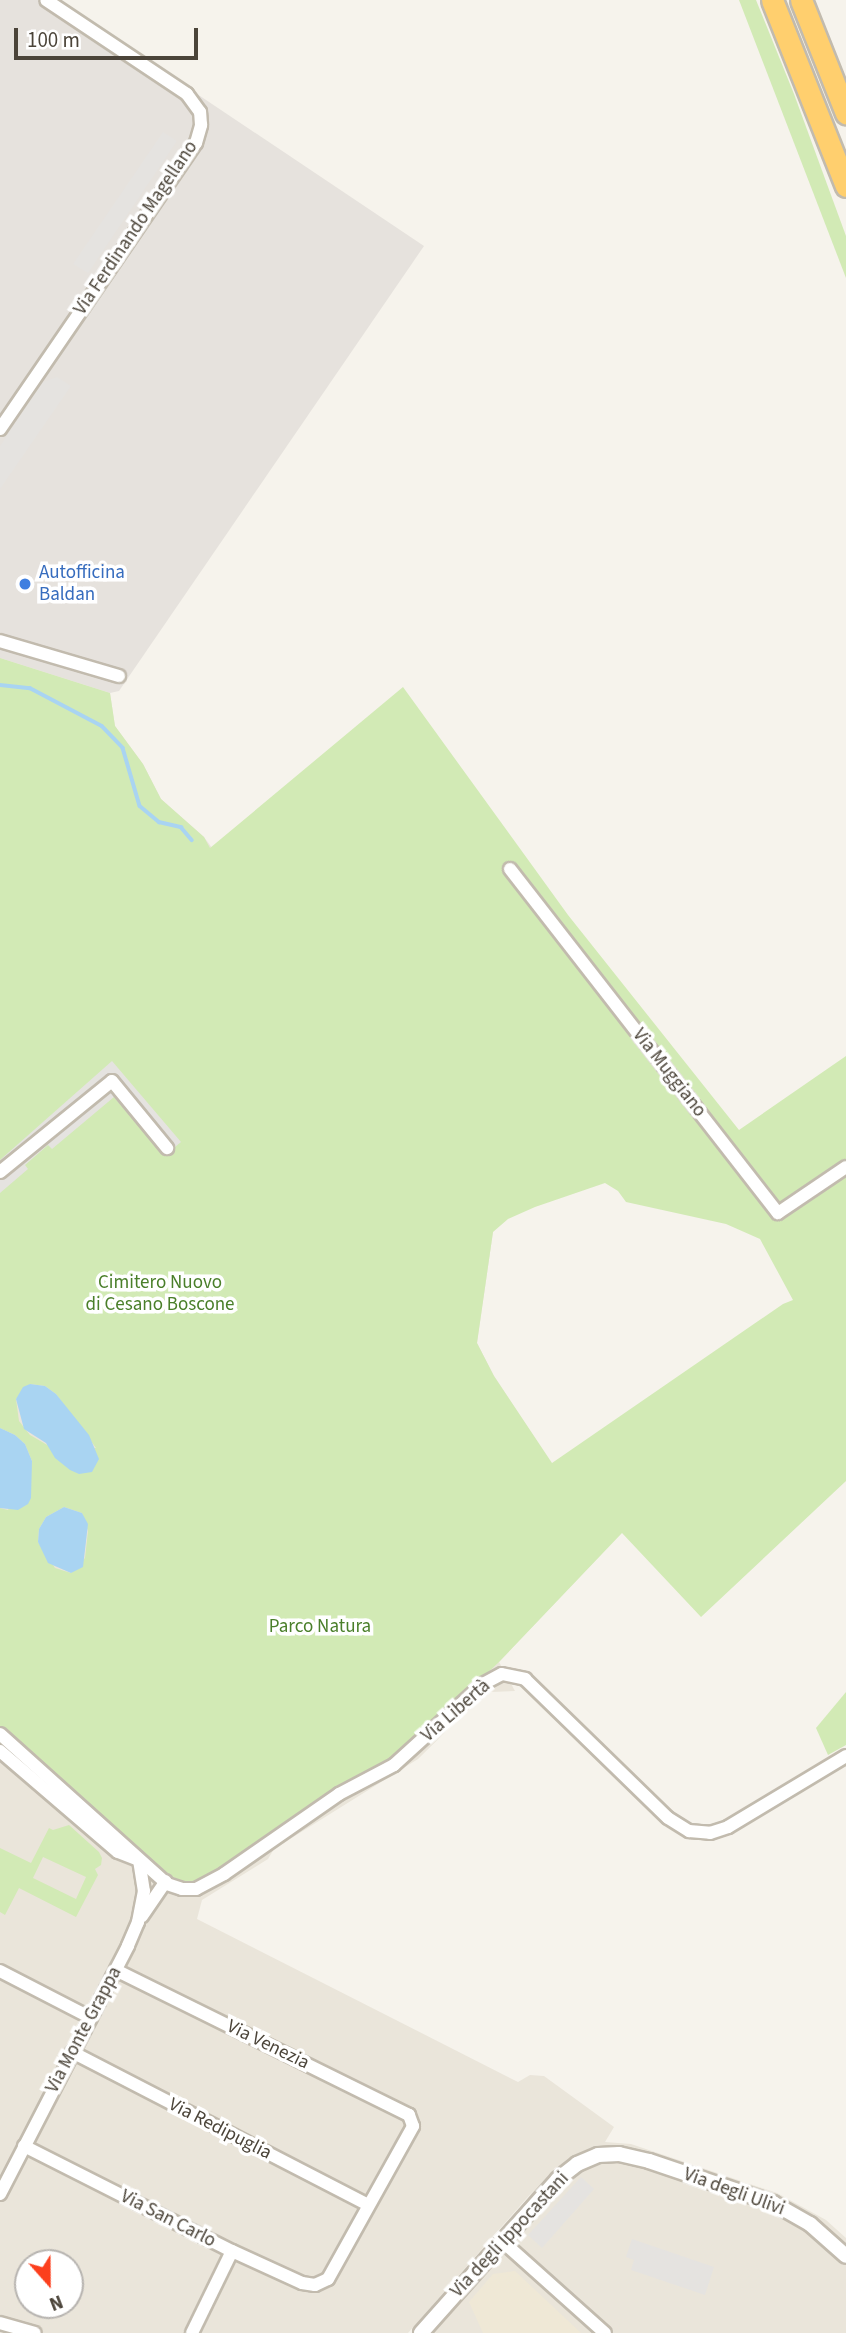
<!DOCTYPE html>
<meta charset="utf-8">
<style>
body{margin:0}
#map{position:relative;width:846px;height:2333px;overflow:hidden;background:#f6f3ec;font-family:"Source Sans 3",sans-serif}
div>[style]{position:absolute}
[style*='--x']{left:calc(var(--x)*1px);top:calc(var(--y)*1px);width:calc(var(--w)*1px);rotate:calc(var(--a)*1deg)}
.residential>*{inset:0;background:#eae5da}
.industrial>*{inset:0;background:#e6e2dd}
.education>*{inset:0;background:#efe8d6}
.green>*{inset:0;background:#d2eab5}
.parking>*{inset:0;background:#e5e3e0}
.water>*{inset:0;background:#a9d4f2}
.stream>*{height:3.5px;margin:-1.75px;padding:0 1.75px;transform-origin:1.75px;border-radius:1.75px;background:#a9d4f2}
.roads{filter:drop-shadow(2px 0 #c2bbae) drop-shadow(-2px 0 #c2bbae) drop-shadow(0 2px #c2bbae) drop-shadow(0 -2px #c2bbae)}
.minor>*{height:12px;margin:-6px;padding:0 6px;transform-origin:6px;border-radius:6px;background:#fff}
.tertiary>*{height:14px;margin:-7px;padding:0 7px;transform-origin:7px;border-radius:7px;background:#fff}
.motorway>*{height:21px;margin:-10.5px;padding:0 10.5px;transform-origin:10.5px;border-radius:10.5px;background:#ffcf6e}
.dots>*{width:19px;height:19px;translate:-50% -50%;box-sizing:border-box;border:4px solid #fff;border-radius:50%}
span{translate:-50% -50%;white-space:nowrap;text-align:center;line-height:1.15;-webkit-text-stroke:7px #fff;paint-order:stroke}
.street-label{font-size:19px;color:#4b4439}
.shop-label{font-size:19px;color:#366cbe}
.left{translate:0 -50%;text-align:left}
.park-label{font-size:19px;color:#4a7f2a}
.north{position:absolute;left:14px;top:2249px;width:70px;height:70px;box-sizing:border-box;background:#fff;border:2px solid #b7b4b0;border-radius:50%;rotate:159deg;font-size:19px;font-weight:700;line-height:28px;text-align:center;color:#4b4439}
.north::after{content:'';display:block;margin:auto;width:24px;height:32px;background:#fc3f1d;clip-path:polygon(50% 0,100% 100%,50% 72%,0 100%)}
.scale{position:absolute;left:14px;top:28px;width:184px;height:32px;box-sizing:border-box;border:4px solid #4b4439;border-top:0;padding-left:9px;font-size:21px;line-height:24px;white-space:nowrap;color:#4b4439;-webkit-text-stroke:5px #fff;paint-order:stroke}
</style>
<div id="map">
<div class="residential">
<i style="clip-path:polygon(evenodd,0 658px,110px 693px,115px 726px,143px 764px,161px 799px,204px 837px,493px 1232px,477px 1343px,494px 1376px,607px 1548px,499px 1662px,515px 1691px,491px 1692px,478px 1700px,418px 1759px,274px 1849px,268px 1859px,202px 1900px,197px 1919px,518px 2082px,530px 2075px,544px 2076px,614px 2127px,605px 2142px,631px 2144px,777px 2193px,826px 2220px,846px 2238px,846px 2333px,425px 2333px,534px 2190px,408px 2333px,0 2333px,0 658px,28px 2263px,70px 2263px,70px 2305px,28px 2305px,28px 2263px)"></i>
</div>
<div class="industrial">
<i style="clip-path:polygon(0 0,57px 0,424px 246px,119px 691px,110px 693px,0 658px)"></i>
</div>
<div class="education">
<i style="clip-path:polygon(515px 2271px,581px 2333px,483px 2333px,469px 2302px,493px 2274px)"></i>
</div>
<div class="green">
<i style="clip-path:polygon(739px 0,756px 0,794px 94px,846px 236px,846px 278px)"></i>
<i style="clip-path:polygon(evenodd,0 658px,110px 693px,115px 726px,143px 764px,161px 799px,204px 837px,210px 848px,403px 687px,568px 915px,739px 1130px,846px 1056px,846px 1481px,701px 1617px,622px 1533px,499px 1662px,406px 1750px,201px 1882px,184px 1883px,152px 1865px,0 1729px,0 1508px,8px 1510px,30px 1472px,32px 1461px,25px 1444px,15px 1435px,0 1428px,0 658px,605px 1183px,618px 1191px,626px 1202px,726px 1224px,760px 1239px,793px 1300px,783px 1304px,552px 1463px,494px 1376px,477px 1343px,493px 1232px,508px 1219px,535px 1207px,605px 1183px,0 658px,30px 1384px,45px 1386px,56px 1394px,96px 1448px,49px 1446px,30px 1435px,19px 1421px,16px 1399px,30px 1384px,0 658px,64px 1507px,82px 1513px,88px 1531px,85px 1558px,71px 1573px,55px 1568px,38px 1542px,39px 1529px,46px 1517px,64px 1507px)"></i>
<i style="clip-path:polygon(846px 1692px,846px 1745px,828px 1755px,816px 1728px)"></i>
<i style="clip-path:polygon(evenodd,69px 1825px,99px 1852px,102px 1858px,101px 1865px,95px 1869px,98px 1875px,76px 1917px,19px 1888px,5px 1915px,0 1912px,0 1848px,31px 1863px,49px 1828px,53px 1830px,69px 1825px,43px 1857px,86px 1877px,76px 1899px,33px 1878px,43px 1857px)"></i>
</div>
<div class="parking">
<i style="clip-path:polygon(163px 132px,177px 141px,88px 273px,73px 264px)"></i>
<i style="clip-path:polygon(57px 377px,71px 386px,0 489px,0 446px,43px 382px)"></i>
<i style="clip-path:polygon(112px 1061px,181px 1142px,164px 1156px,114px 1097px,52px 1149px,48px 1145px,25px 1165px,28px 1169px,0 1193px,0 1160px)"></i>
<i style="clip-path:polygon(581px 2177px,594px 2189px,542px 2248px,528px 2235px)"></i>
<i style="clip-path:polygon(632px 2239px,714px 2267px,705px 2295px,631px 2270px,634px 2260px,626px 2257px)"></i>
</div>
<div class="water">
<i style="clip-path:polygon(30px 1384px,45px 1386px,56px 1394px,89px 1435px,99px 1459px,92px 1472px,79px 1474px,70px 1470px,55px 1458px,46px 1443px,24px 1429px,16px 1399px,23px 1387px)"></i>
<i style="clip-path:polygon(0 1428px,15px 1435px,25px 1444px,32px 1461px,31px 1498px,28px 1504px,18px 1510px,0 1508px)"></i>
<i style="clip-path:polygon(64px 1507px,82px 1513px,88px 1524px,83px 1567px,71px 1573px,48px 1563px,38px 1542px,39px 1529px,46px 1517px)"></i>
</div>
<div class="stream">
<i style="--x:0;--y:685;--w:30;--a:6"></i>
<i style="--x:30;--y:688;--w:81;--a:27.8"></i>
<i style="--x:102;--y:726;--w:30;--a:46"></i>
<i style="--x:123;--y:748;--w:60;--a:73.7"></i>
<i style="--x:140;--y:806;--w:25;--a:40"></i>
<i style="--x:159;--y:822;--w:23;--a:13"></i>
<i style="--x:181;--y:827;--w:17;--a:50"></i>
</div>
<div class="roads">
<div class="minor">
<i style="--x:0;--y:429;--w:347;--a:-55.6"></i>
<i style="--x:196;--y:143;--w:19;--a:-74"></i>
<i style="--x:201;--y:125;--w:13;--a:-94"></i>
<i style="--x:200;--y:112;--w:22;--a:-126"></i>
<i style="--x:187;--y:94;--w:169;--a:-146.3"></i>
<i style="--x:0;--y:641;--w:124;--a:16.4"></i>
<i style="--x:510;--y:869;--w:436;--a:52.1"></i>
<i style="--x:778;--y:1213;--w:82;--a:-34.1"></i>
<i style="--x:0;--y:1172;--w:144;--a:-39.1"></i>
<i style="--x:112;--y:1081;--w:87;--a:50.6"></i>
<i style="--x:0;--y:1734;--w:224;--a:41.9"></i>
<i style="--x:167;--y:1884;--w:16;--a:18"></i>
<i style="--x:182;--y:1889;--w:14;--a:0"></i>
<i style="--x:196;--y:1889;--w:32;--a:-28"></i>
<i style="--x:224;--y:1874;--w:140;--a:-34.8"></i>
<i style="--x:339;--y:1794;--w:62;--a:-27.8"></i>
<i style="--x:394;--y:1765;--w:120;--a:-42.3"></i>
<i style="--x:483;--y:1684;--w:21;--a:-28"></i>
<i style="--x:502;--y:1674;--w:24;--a:12"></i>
<i style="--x:525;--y:1679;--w:199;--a:44.2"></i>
<i style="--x:668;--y:1818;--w:25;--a:32"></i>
<i style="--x:689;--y:1831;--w:21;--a:5"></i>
<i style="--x:710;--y:1833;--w:19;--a:-18"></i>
<i style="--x:728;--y:1827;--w:138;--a:-31"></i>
<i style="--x:0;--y:1751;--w:155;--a:40.6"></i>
<i style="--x:118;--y:1852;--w:22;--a:21"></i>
<i style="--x:139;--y:1860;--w:31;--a:81"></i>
<i style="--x:144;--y:1891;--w:32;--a:101"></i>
<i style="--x:138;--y:1922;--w:26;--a:113"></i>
<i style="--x:128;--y:1946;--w:279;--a:117.3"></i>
<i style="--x:142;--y:1916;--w:42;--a:-55.6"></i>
<i style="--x:0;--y:1971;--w:102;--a:27.3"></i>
<i style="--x:72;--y:2052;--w:333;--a:27.3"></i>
<i style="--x:24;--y:2146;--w:233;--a:26.8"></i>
<i style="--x:232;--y:2251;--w:77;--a:24.6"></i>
<i style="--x:302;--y:2283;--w:13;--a:9"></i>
<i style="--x:315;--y:2285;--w:14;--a:-25"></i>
<i style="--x:328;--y:2279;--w:175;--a:-60.9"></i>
<i style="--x:413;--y:2126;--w:12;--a:-110"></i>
<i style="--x:409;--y:2115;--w:327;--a:-153.7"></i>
<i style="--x:502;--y:2241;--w:138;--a:41.8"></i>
<i style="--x:0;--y:2323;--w:36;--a:16"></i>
<i style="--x:192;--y:2333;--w:91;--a:-64"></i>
</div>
<div class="tertiary">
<i style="--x:421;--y:2333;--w:206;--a:-48.3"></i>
<i style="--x:558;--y:2179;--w:24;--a:-38"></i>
<i style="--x:577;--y:2164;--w:23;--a:-23"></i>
<i style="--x:598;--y:2155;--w:21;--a:-3"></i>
<i style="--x:619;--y:2154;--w:31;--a:13"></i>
<i style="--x:649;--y:2161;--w:131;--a:18.7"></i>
<i style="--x:773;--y:2203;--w:43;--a:29.6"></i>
<i style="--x:810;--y:2224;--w:48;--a:41.6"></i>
</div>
<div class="motorway">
<i style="--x:772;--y:0;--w:200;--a:68.3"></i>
<i style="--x:801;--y:0;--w:122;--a:68.3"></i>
</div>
</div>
<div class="dots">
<i style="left:25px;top:584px;background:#3f7fe0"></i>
</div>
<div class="street-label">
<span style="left:136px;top:228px;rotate:-56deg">Via Ferdinando Magellano</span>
<span style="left:669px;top:1073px;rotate:52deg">Via Muggiano</span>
<span style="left:456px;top:1711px;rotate:-41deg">Via Libertà</span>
<span style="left:84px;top:2030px;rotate:-62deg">Via Monte Grappa</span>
<span style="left:268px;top:2045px;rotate:26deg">Via Venezia</span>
<span style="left:220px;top:2129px;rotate:27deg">Via Redipuglia</span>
<span style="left:734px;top:2192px;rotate:20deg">Via degli Ulivi</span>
<span style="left:168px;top:2219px;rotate:27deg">Via San Carlo</span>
<span style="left:510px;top:2235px;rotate:-47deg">Via degli Ippocastani</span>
</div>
<div class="shop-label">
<span class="left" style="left:39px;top:584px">Autofficina<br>Baldan</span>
</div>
<div class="park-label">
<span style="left:160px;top:1294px">Cimitero Nuovo<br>di Cesano Boscone</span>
<span style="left:320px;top:1627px">Parco Natura</span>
</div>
<div class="north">N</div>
<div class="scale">100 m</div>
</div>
